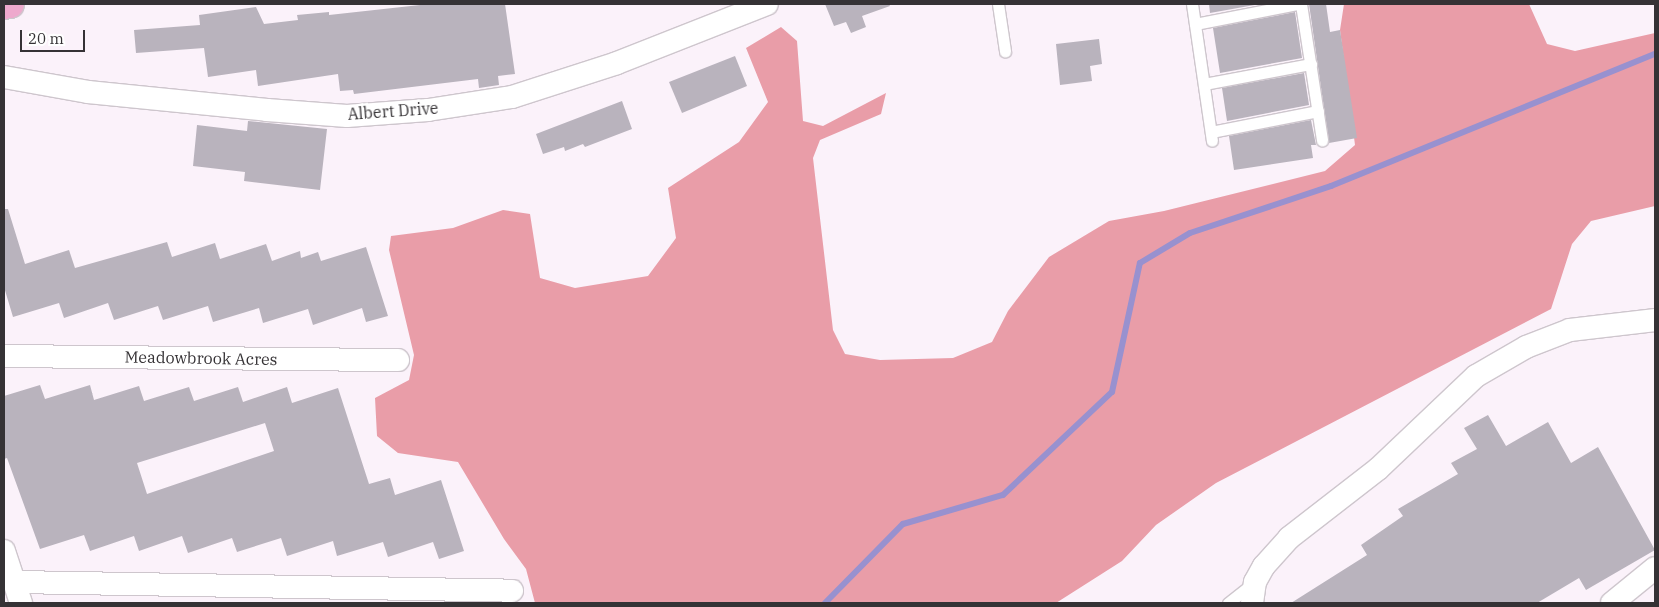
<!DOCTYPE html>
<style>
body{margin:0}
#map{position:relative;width:1659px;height:607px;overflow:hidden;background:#fbf2fa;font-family:"IBM Plex Serif",serif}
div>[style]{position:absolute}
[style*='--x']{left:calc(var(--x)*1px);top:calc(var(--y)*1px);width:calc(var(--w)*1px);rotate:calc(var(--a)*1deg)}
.forest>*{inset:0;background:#e99da8}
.stream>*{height:6px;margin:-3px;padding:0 3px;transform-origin:3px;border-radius:3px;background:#9891cf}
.building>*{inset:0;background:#b9b3bd}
.roads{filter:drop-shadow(1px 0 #cec6cd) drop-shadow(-1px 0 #cec6cd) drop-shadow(0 1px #cec6cd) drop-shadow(0 -1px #cec6cd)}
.service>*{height:11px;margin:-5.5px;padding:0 5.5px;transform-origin:5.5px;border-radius:5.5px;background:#fff}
.minor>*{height:22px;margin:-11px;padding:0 11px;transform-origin:11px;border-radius:11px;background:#fff}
.primary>*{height:28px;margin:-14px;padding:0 14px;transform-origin:14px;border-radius:14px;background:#eea9cd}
span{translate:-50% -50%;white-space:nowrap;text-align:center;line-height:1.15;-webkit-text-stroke:5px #fff;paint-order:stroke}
.street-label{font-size:16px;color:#353235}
.frame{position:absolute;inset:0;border:5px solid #353235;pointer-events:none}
.scale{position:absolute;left:20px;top:30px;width:65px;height:22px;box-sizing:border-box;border:2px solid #353235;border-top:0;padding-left:6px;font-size:15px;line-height:18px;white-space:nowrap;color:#353235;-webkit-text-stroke:4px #fff;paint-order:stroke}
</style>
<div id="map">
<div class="forest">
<i style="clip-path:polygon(1344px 4px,1529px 4px,1547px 44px,1575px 51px,1655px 33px,1655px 206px,1591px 221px,1572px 244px,1551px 309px,1216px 483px,1156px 525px,1122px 561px,1056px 603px,535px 603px,526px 569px,504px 539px,458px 462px,398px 453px,377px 436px,375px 398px,409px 380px,414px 355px,389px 250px,391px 236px,453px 228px,503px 210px,530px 214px,540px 278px,575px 288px,648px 276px,676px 238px,668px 188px,739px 142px,768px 102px,746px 48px,781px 27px,797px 41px,803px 121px,823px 126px,886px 93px,881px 114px,820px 140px,813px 158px,833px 330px,845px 354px,880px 360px,953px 358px,992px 342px,1008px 311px,1049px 257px,1109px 221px,1164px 211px,1325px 171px,1355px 145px,1340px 30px)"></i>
</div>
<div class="stream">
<i style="--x:825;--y:603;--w:111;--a:-45.4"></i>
<i style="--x:903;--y:524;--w:104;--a:-16.2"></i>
<i style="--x:1003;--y:495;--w:150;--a:-43.4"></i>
<i style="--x:1112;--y:392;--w:132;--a:-77.8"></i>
<i style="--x:1140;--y:263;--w:58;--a:-31"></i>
<i style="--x:1190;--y:233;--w:149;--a:-18.4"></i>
<i style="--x:1331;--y:186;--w:350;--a:-22.2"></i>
</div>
<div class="building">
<i style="clip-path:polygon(429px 4px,505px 4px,515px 74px,498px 76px,499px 85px,479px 88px,478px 79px,354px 94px,353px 90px,340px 91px,338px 74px,258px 86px,256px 70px,208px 77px,204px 48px,136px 53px,134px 30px,200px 25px,199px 15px,256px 7px,264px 24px,298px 20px,297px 15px,329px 12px,329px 15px)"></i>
<i style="clip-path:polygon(825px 4px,889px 4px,890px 6px,862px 16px,866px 27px,851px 33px,846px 22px,834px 26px)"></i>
<i style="clip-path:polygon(1209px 4px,1260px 4px,1210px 13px)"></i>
<i style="clip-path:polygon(1309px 4px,1326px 4px,1330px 32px,1340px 30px,1357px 138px,1329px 143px)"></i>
<i style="clip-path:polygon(1295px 12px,1302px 58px,1220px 73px,1213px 28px)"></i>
<i style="clip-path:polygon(1099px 39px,1102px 64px,1090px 66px,1092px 81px,1060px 85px,1056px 44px)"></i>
<i style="clip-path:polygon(735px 56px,747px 86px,682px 113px,669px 82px)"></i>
<i style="clip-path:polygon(1304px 73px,1309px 105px,1227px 121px,1222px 88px)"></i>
<i style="clip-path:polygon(622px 101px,632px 129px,585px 147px,583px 144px,565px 151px,564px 147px,543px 154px,536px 134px)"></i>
<i style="clip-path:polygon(1311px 120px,1316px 145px,1311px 145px,1313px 158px,1234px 170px,1229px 136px)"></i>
<i style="clip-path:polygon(248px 121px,327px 129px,320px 190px,244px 181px,245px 172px,193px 166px,197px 125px,247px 131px)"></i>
<i style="clip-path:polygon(4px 209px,8px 209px,25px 264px,69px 250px,75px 268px,167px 242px,172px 257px,215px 243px,220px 259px,266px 244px,272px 261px,300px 251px,301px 258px,318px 252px,321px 261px,366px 247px,388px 316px,366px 322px,362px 308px,313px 325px,308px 309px,263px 323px,259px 308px,213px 322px,208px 306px,163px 320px,158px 306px,114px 320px,108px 303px,64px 318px,59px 303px,13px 317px,4px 287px)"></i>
<i style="clip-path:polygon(evenodd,40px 385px,45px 399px,90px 385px,94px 400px,139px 386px,144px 401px,189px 387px,194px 401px,238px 387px,243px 402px,287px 387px,292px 403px,338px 388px,369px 484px,390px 478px,395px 495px,441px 480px,464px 551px,439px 559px,433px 542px,388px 557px,383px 542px,337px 556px,333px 541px,287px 556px,281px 538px,237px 552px,232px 538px,188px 553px,182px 536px,139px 551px,134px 536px,90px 551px,84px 535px,40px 549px,7px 458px,4px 459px,4px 396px,40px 385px,265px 423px,274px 451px,147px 494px,137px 463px,265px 423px)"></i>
<i style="clip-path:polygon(1488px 415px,1506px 446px,1548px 422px,1571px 463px,1598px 447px,1655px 550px,1586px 590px,1579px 578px,1537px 603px,1291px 603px,1367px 555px,1361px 545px,1403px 516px,1398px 509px,1458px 474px,1451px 463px,1477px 449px,1464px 428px)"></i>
</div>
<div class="roads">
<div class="service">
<i style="--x:998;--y:4;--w:48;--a:81.5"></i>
<i style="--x:1192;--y:4;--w:138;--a:81.7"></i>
<i style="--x:1301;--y:4;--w:138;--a:81.2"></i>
<i style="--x:1195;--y:24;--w:105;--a:-11"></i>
<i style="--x:1204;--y:84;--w:109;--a:-10.6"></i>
<i style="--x:1211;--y:132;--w:109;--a:-11.1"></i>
<i style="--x:1228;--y:603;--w:33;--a:-38"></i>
</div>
<div class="minor">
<i style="--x:4;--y:77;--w:85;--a:10.1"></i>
<i style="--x:88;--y:92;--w:180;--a:5.7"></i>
<i style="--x:267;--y:110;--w:80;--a:4.3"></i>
<i style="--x:347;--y:116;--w:81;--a:-4.2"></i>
<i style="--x:428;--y:110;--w:85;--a:-8.8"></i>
<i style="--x:512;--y:97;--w:110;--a:-17.9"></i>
<i style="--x:617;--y:63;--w:161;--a:-21.5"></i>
<i style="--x:4;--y:356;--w:394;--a:0.6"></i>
<i style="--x:4;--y:551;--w:55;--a:71.9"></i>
<i style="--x:15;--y:582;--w:497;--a:1"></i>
<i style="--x:1252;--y:603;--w:21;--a:-82"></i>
<i style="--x:1255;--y:582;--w:18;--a:-61"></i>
<i style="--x:1264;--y:566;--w:38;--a:-48"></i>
<i style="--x:1289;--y:538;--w:113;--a:-37.8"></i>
<i style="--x:1378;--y:469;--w:135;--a:-43.5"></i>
<i style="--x:1476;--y:376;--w:58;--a:-30.1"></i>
<i style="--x:1526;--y:347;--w:47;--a:-21.1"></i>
<i style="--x:1570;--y:330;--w:86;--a:-6.7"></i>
<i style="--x:1612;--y:603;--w:55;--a:-39.1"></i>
</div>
<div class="primary">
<i style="--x:4;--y:5;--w:6;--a:-9"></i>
</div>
</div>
<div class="street-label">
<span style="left:393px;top:111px;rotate:-4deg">Albert Drive</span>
<span style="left:201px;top:358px;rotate:1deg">Meadowbrook Acres</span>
</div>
<div class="frame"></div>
<div class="scale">20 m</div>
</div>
